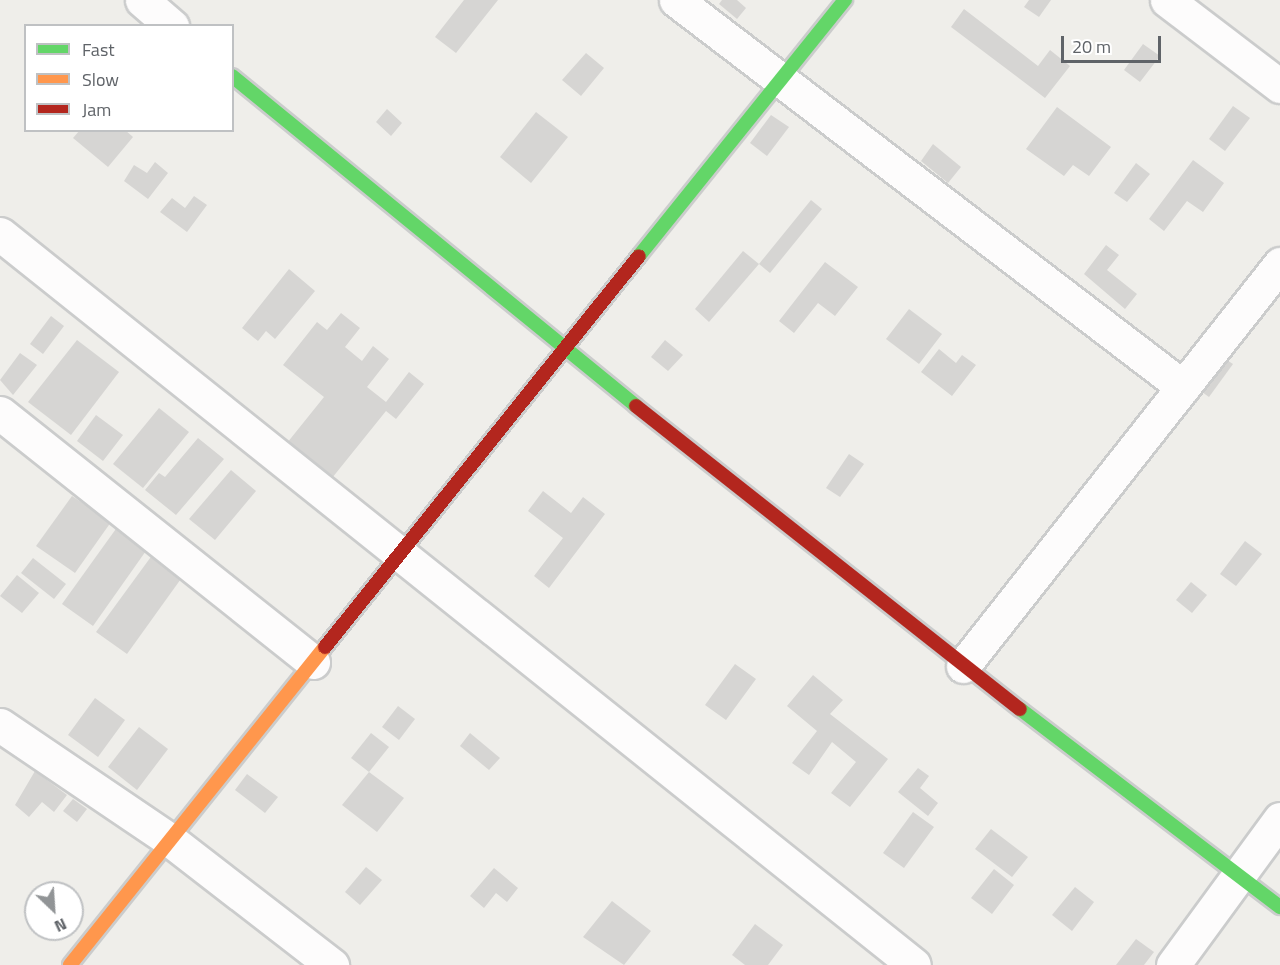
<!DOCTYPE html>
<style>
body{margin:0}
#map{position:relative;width:1280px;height:965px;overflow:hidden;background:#efeeea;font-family:"Titillium Web",sans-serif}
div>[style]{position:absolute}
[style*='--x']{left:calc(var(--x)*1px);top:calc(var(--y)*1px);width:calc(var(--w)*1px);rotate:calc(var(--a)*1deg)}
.building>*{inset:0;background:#d6d5d3}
.roads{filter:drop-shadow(2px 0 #cbcccc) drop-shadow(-2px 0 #cbcccc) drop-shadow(0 2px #cbcccc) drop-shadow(0 -2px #cbcccc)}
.street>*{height:33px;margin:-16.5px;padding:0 16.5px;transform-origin:16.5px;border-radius:16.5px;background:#fdfcfc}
.fast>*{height:14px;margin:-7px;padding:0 7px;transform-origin:7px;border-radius:7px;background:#63d668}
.slow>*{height:14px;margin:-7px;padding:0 7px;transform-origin:7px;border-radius:7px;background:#ff974d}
.jam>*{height:14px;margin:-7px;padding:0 7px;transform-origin:7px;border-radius:7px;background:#b3261e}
span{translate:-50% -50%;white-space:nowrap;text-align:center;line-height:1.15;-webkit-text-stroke:4.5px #fff;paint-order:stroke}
.legend{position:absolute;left:24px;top:24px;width:210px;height:108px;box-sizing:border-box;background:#fff;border:2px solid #bfc1c3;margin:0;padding:8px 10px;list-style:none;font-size:18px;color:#5f6368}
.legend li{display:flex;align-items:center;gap:12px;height:30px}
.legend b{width:30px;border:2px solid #bfc1c3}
.north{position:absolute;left:24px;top:881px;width:60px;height:60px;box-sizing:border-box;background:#fff;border:2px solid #bfc1c3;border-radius:50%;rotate:155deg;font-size:16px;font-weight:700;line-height:24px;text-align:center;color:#5f6368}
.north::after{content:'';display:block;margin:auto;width:21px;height:27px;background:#919496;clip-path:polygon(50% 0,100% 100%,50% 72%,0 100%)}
.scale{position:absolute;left:1061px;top:36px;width:100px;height:27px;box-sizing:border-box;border:3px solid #5f6368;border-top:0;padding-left:8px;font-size:18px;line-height:21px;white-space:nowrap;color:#5f6368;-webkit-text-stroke:4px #fff;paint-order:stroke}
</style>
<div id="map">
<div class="building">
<i style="clip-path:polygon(464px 0,498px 0,456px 53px,435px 37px)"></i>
<i style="clip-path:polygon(722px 0,737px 0,746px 8px,737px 19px,719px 4px)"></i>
<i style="clip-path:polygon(1029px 0,1051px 0,1039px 17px,1024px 7px)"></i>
<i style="clip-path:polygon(964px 9px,1038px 66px,1050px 50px,1070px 66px,1045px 98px,951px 27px)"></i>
<i style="clip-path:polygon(1143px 44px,1160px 56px,1140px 82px,1124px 70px)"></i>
<i style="clip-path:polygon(586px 53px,604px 68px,581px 96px,562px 80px)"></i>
<i style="clip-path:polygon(1233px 106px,1250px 118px,1225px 151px,1209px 139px)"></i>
<i style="clip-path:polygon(1057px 107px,1111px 147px,1089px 176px,1073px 165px,1064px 176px,1026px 149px)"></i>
<i style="clip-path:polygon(387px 109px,402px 123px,391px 136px,376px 122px)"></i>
<i style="clip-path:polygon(536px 112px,568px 137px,531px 183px,500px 157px)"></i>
<i style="clip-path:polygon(771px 115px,789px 127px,767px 156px,750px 143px)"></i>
<i style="clip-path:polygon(80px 130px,125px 130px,133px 137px,108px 167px,73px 138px)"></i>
<i style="clip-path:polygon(933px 144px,961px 167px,948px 183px,921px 161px)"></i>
<i style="clip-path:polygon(1193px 160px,1224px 183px,1203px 212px,1187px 201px,1164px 231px,1149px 219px)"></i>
<i style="clip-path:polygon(155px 162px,168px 173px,148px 199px,124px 181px,134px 165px,147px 173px)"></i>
<i style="clip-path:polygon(1136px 163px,1150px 174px,1127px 202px,1114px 193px)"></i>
<i style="clip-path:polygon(194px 196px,207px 205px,187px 232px,160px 212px,172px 198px,185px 208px)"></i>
<i style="clip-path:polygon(811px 200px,822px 209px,770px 273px,759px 264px)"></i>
<i style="clip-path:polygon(1106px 245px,1119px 255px,1107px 270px,1137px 294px,1125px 309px,1084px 274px)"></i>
<i style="clip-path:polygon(743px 251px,759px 264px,709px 322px,695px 309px)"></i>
<i style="clip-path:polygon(825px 262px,858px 287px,835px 316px,818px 303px,794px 333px,779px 321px)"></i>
<i style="clip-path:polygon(289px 269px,315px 291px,275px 339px,266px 331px,258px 341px,242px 328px)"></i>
<i style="clip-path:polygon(909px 309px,942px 334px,919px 364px,886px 339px)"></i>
<i style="clip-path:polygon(341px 313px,360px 328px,345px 347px,362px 361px,373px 346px,389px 359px,367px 387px,386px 402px,409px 372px,424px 384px,396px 419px,386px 411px,328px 483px,283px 448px,324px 397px,283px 365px,317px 322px,327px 330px)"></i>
<i style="clip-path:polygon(51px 316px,64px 326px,43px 354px,30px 344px)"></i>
<i style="clip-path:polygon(77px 340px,119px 372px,71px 435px,28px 402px)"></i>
<i style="clip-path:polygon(665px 340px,683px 355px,668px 371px,651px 357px)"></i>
<i style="clip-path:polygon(939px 349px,956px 363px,962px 355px,976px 365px,952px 396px,921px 372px)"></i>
<i style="clip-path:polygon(20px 353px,37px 365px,13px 395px,0 380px)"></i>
<i style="clip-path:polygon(1219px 355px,1233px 364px,1209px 397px,1195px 387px)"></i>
<i style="clip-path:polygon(159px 408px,189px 432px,143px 488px,113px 464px)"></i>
<i style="clip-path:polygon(96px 415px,123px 435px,103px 461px,77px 441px)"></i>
<i style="clip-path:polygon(198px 438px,224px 459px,176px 515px,145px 490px,159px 473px,165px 477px)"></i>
<i style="clip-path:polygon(849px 454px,864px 464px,840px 497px,826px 488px)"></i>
<i style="clip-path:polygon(231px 470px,256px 491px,215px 540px,189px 519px)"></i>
<i style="clip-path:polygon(543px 491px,571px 513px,583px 497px,605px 514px,549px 588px,534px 576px,563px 538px,528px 511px)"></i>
<i style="clip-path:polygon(72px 496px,111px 522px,75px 573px,36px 546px)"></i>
<i style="clip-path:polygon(118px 526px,148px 548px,93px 626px,62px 604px)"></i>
<i style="clip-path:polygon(1245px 541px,1262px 554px,1236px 586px,1220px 574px)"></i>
<i style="clip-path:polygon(153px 554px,183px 576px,127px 654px,96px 632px)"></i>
<i style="clip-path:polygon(33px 558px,66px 584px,54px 599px,21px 573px)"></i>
<i style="clip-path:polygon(17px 575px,39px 593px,22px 613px,0 596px)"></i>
<i style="clip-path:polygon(1191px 582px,1207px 595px,1192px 613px,1176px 600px)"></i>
<i style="clip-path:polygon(735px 664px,756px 679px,726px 720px,705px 705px)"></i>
<i style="clip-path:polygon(813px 675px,843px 700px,830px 714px,888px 759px,850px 807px,831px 793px,856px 762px,832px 742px,809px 775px,792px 763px,817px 731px,787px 706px)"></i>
<i style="clip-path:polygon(95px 698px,125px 720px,98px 757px,68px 735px)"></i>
<i style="clip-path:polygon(398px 706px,415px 719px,399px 740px,382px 727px)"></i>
<i style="clip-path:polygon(139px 727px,168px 749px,137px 790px,108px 767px)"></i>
<i style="clip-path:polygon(371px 733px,389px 747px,369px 772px,351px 758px)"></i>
<i style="clip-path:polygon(470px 733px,500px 758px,489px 770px,460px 746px)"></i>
<i style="clip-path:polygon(918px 768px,929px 776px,920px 788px,938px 803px,928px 816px,898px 792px)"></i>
<i style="clip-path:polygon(35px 771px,67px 795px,54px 812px,42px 802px,29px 817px,15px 805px)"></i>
<i style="clip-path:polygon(369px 772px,404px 798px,377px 832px,342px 805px)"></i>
<i style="clip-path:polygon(247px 774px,278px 797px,265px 813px,235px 790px)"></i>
<i style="clip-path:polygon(73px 799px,87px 809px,77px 822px,63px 811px)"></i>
<i style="clip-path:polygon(913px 812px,934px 827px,904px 868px,883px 853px)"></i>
<i style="clip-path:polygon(991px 829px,1028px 857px,1012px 877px,975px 849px)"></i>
<i style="clip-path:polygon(366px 867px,382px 880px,360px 905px,345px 892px)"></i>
<i style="clip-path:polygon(494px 868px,518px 888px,507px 902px,496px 893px,484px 908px,470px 896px)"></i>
<i style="clip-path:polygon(994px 869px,1014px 885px,992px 914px,971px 898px)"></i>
<i style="clip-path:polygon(1075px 887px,1094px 902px,1072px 931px,1052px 915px)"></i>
<i style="clip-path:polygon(612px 901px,651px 931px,624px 965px,583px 937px)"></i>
<i style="clip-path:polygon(755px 924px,783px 945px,768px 965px,745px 965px,732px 955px)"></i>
<i style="clip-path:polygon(1136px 939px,1154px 952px,1144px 965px,1116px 965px)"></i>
</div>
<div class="roads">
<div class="street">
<i style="--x:142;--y:0;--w:40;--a:41"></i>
<i style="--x:676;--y:0;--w:638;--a:37.35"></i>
<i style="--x:1167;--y:0;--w:142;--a:37.3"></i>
<i style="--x:0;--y:234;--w:1170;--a:38.65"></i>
<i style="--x:0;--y:413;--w:400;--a:38.5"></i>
<i style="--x:963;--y:666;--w:512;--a:-51.74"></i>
<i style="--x:0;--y:725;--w:205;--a:34.1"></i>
<i style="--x:170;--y:840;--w:205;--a:37.7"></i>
<i style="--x:1173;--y:965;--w:181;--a:-53.8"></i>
</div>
<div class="fast">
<i style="--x:232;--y:76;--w:522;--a:39.24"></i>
<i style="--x:639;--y:256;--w:329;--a:-51.2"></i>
<i style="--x:1020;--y:709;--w:327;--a:37.3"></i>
</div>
<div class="slow">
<i style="--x:70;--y:965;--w:408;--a:-51.3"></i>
</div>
<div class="jam">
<i style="--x:636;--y:406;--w:489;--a:38.3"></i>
<i style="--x:325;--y:647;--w:501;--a:-51.23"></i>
</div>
</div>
<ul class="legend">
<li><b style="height:8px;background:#63d668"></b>Fast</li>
<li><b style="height:8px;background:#ff974d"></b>Slow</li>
<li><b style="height:8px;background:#b3261e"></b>Jam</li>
</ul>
<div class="north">N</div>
<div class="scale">20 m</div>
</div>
